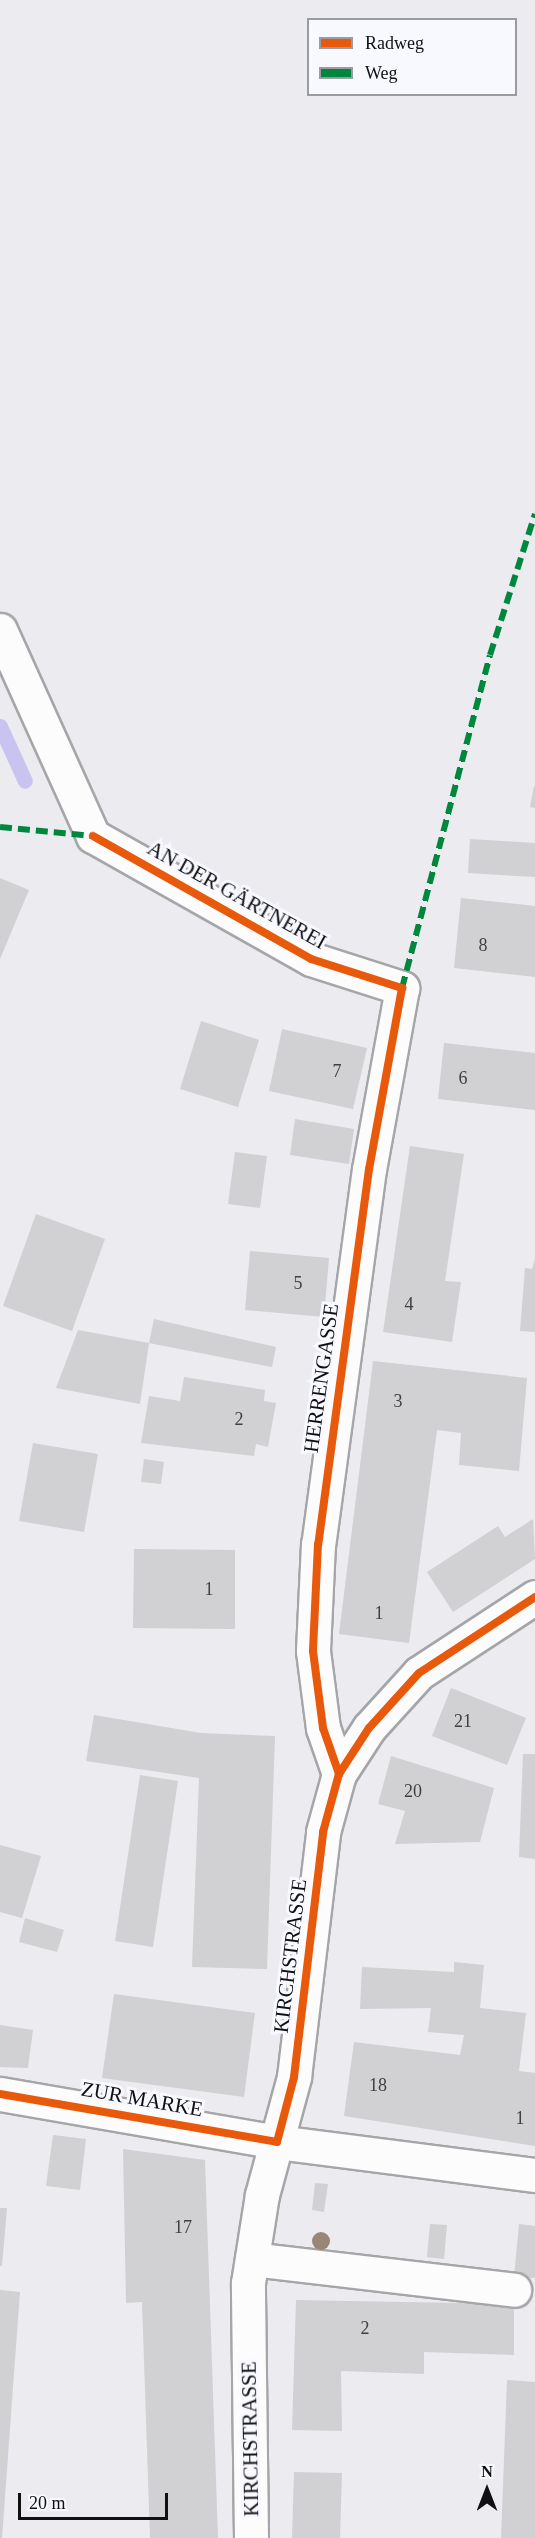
<!DOCTYPE html>
<meta charset="utf-8">
<style>
body{margin:0}
#map{position:relative;width:535px;height:2538px;overflow:hidden;background:#ebebf0;font-family:Georgia,serif}
div>[style]{position:absolute}
[style*='--x']{left:calc(var(--x)*1px);top:calc(var(--y)*1px);width:calc(var(--w)*1px);rotate:calc(var(--a)*1deg)}
.stream>*{height:15px;margin:-7.5px;padding:0 7.5px;transform-origin:7.5px;border-radius:7.5px;background:#c8c4ef}
.building>*{inset:0;background:#d1d1d4}
.roads{filter:drop-shadow(2px 0 #a6a6a9) drop-shadow(-2px 0 #a6a6a9) drop-shadow(0 2px #a6a6a9) drop-shadow(0 -2px #a6a6a9)}
.minor>*{height:33px;margin:-16.5px;padding:0 16.5px;transform-origin:16.5px;border-radius:16.5px;background:#fcfcfd}
.quiet>*{height:6px;margin-top:-3px;transform-origin:0;background:repeating-linear-gradient(90deg,#00873e 0 12px,transparent 0 18px)}
.cycleway>*{height:8px;margin:-4px;padding:0 4px;transform-origin:4px;border-radius:4px;background:#e8590c}
.trees>*{width:18px;height:18px;margin:-9px;border-radius:50%;background:#988775}
span{translate:-50% -50%;white-space:nowrap;text-align:center;line-height:1.15;-webkit-text-stroke:6px #f8f8ff;paint-order:stroke}
.number-label{font-size:18px;color:#404043}
.number-label span{-webkit-text-stroke-width:0}
.street-label{font-size:21px;color:#101013}
.legend{position:absolute;left:307px;top:18px;width:210px;height:78px;box-sizing:border-box;background:#f8f8ff;border:2px solid #9b9ba1;margin:0;padding:8px 10px;list-style:none;font-size:18px;color:#101013}
.legend li{display:flex;align-items:center;gap:12px;height:30px}
.legend b{width:30px;border:2px solid #9b9ba1}
.north{position:absolute;left:457px;top:2460px;width:60px;height:60px;-webkit-text-stroke:4px #f8f8ff;paint-order:stroke;rotate:0deg;font-size:16px;font-weight:700;line-height:24px;text-align:center;color:#101013}
.north::after{content:'';display:block;margin:auto;width:21px;height:27px;background:#101013;clip-path:polygon(50% 0,100% 100%,50% 72%,0 100%)}
.scale{position:absolute;left:18px;top:2493px;width:150px;height:27px;box-sizing:border-box;border:3px solid #101013;border-top:0;padding-left:8px;font-size:18px;line-height:21px;white-space:nowrap;color:#101013;-webkit-text-stroke:4px #f8f8ff;paint-order:stroke}
</style>
<div id="map">
<div class="stream">
<i style="--x:0;--y:726;--w:60;--a:65.6"></i>
</div>
<div class="building">
<i style="clip-path:polygon(534px 786px,535px 786px,535px 808px,530px 807px)"></i>
<i style="clip-path:polygon(470px 839px,535px 843px,535px 877px,468px 873px)"></i>
<i style="clip-path:polygon(0 878px,29px 890px,0 959px)"></i>
<i style="clip-path:polygon(461px 898px,535px 906px,535px 977px,454px 968px)"></i>
<i style="clip-path:polygon(201px 1021px,259px 1040px,238px 1107px,180px 1089px)"></i>
<i style="clip-path:polygon(282px 1029px,367px 1048px,353px 1109px,269px 1091px)"></i>
<i style="clip-path:polygon(444px 1043px,535px 1053px,535px 1110px,438px 1099px)"></i>
<i style="clip-path:polygon(295px 1119px,354px 1129px,349px 1164px,290px 1155px)"></i>
<i style="clip-path:polygon(410px 1146px,464px 1154px,445px 1281px,461px 1282px,452px 1342px,383px 1332px)"></i>
<i style="clip-path:polygon(235px 1152px,267px 1156px,260px 1208px,228px 1204px)"></i>
<i style="clip-path:polygon(36px 1214px,105px 1239px,72px 1331px,3px 1306px)"></i>
<i style="clip-path:polygon(250px 1251px,329px 1258px,324px 1317px,245px 1310px)"></i>
<i style="clip-path:polygon(535px 1259px,535px 1332px,520px 1331px,525px 1268px,532px 1269px)"></i>
<i style="clip-path:polygon(154px 1319px,276px 1347px,272px 1367px,149px 1343px)"></i>
<i style="clip-path:polygon(78px 1330px,149px 1343px,140px 1404px,56px 1388px)"></i>
<i style="clip-path:polygon(373px 1361px,527px 1378px,519px 1471px,459px 1465px,461px 1433px,437px 1430px,409px 1643px,339px 1634px)"></i>
<i style="clip-path:polygon(184px 1377px,265px 1390px,264px 1401px,276px 1403px,268px 1447px,256px 1444px,254px 1456px,141px 1443px,149px 1396px,180px 1401px)"></i>
<i style="clip-path:polygon(33px 1443px,98px 1454px,84px 1532px,19px 1521px)"></i>
<i style="clip-path:polygon(144px 1459px,164px 1462px,161px 1484px,141px 1482px)"></i>
<i style="clip-path:polygon(533px 1519px,535px 1559px,453px 1612px,427px 1572px,498px 1526px,505px 1537px)"></i>
<i style="clip-path:polygon(134px 1549px,235px 1550px,235px 1629px,133px 1628px)"></i>
<i style="clip-path:polygon(451px 1688px,526px 1718px,507px 1765px,432px 1736px)"></i>
<i style="clip-path:polygon(94px 1715px,201px 1733px,275px 1736px,267px 1969px,192px 1967px,199px 1778px,86px 1761px)"></i>
<i style="clip-path:polygon(523px 1754px,535px 1754px,535px 1859px,519px 1857px)"></i>
<i style="clip-path:polygon(391px 1756px,494px 1788px,480px 1842px,395px 1844px,405px 1811px,378px 1804px)"></i>
<i style="clip-path:polygon(140px 1775px,178px 1781px,153px 1947px,115px 1941px)"></i>
<i style="clip-path:polygon(0 1845px,41px 1856px,22px 1918px,0 1912px)"></i>
<i style="clip-path:polygon(25px 1918px,64px 1930px,57px 1952px,19px 1942px)"></i>
<i style="clip-path:polygon(454px 1962px,484px 1965px,480px 2008px,526px 2013px,519px 2071px,535px 2073px,535px 2146px,344px 2116px,354px 2042px,460px 2055px,464px 2035px,428px 2032px,431px 2008px,360px 2009px,362px 1967px,454px 1972px)"></i>
<i style="clip-path:polygon(114px 1994px,255px 2013px,244px 2097px,102px 2078px)"></i>
<i style="clip-path:polygon(0 2025px,33px 2030px,28px 2068px,0 2067px)"></i>
<i style="clip-path:polygon(53px 2135px,86px 2139px,80px 2190px,46px 2186px)"></i>
<i style="clip-path:polygon(123px 2149px,205px 2160px,218px 2538px,150px 2538px,142px 2302px,126px 2303px)"></i>
<i style="clip-path:polygon(315px 2183px,328px 2184px,324px 2212px,312px 2210px)"></i>
<i style="clip-path:polygon(0 2208px,7px 2208px,2px 2266px,0 2266px)"></i>
<i style="clip-path:polygon(430px 2224px,447px 2225px,444px 2259px,427px 2257px)"></i>
<i style="clip-path:polygon(519px 2224px,535px 2226px,535px 2278px,514px 2277px)"></i>
<i style="clip-path:polygon(0 2290px,20px 2292px,2px 2538px,0 2538px)"></i>
<i style="clip-path:polygon(296px 2300px,514px 2304px,514px 2355px,424px 2352px,424px 2374px,341px 2371px,342px 2431px,292px 2430px)"></i>
<i style="clip-path:polygon(507px 2380px,535px 2382px,535px 2538px,501px 2538px)"></i>
<i style="clip-path:polygon(294px 2472px,342px 2473px,340px 2538px,292px 2538px)"></i>
</div>
<div class="roads">
<div class="minor">
<i style="--x:0;--y:630;--w:226;--a:65.7"></i>
<i style="--x:93;--y:836;--w:250;--a:29.4"></i>
<i style="--x:311;--y:959;--w:96;--a:17.7"></i>
<i style="--x:402;--y:988;--w:184;--a:100.3"></i>
<i style="--x:369;--y:1169;--w:378;--a:97.7"></i>
<i style="--x:318;--y:1544;--w:107;--a:92.7"></i>
<i style="--x:313;--y:1651;--w:78;--a:82.6"></i>
<i style="--x:323;--y:1728;--w:49;--a:70.8"></i>
<i style="--x:0;--y:2094;--w:281;--a:9.8"></i>
<i style="--x:277;--y:2142;--w:260;--a:7.3"></i>
<i style="--x:252;--y:2259;--w:264;--a:6.7"></i>
<i style="--x:251;--y:2538;--w:255;--a:-90.7"></i>
<i style="--x:248;--y:2283;--w:89;--a:-81"></i>
<i style="--x:262;--y:2195;--w:122;--a:-74.8"></i>
<i style="--x:294;--y:2077;--w:247;--a:-83.2"></i>
<i style="--x:323;--y:1832;--w:60;--a:-74.6"></i>
<i style="--x:339;--y:1774;--w:55;--a:-56.9"></i>
<i style="--x:369;--y:1728;--w:74;--a:-47.7"></i>
<i style="--x:419;--y:1673;--w:139;--a:-33.2"></i>
</div>
</div>
<div class="quiet">
<i style="--x:0;--y:827;--w:93;--a:5.5"></i>
<i style="--x:402;--y:988;--w:344;--a:-75.2"></i>
<i style="--x:490;--y:655;--w:148;--a:-72.3"></i>
</div>
<div class="cycleway">
<i style="--x:93;--y:836;--w:250;--a:29.4"></i>
<i style="--x:311;--y:959;--w:96;--a:17.7"></i>
<i style="--x:402;--y:988;--w:184;--a:100.3"></i>
<i style="--x:369;--y:1169;--w:378;--a:97.7"></i>
<i style="--x:318;--y:1544;--w:107;--a:92.7"></i>
<i style="--x:313;--y:1651;--w:78;--a:82.6"></i>
<i style="--x:323;--y:1728;--w:49;--a:70.8"></i>
<i style="--x:0;--y:2094;--w:281;--a:9.8"></i>
<i style="--x:277;--y:2142;--w:67;--a:-75.3"></i>
<i style="--x:294;--y:2077;--w:247;--a:-83.2"></i>
<i style="--x:323;--y:1832;--w:60;--a:-74.6"></i>
<i style="--x:339;--y:1774;--w:55;--a:-56.9"></i>
<i style="--x:369;--y:1728;--w:74;--a:-47.7"></i>
<i style="--x:419;--y:1673;--w:139;--a:-33.2"></i>
</div>
<div class="trees">
<i style="left:321px;top:2241px"></i>
</div>
<div class="number-label">
<span style="left:483px;top:945px">8</span>
<span style="left:337px;top:1071px">7</span>
<span style="left:463px;top:1078px">6</span>
<span style="left:298px;top:1283px">5</span>
<span style="left:409px;top:1304px">4</span>
<span style="left:398px;top:1401px">3</span>
<span style="left:239px;top:1419px">2</span>
<span style="left:209px;top:1589px">1</span>
<span style="left:379px;top:1613px">1</span>
<span style="left:463px;top:1721px">21</span>
<span style="left:413px;top:1791px">20</span>
<span style="left:378px;top:2085px">18</span>
<span style="left:520px;top:2118px">1</span>
<span style="left:183px;top:2227px">17</span>
<span style="left:365px;top:2328px">2</span>
</div>
<div class="street-label">
<span style="left:237px;top:895px;rotate:29deg">AN DER GÄRTNEREI</span>
<span style="left:321px;top:1378px;rotate:-82deg">HERRENGASSE</span>
<span style="left:290px;top:1956px;rotate:-83deg">KIRCHSTRASSE</span>
<span style="left:142px;top:2099px;rotate:10deg">ZUR MARKE</span>
<span style="left:250px;top:2439px;rotate:-91deg">KIRCHSTRASSE</span>
</div>
<ul class="legend">
<li><b style="height:8px;background:#e8590c"></b>Radweg</li>
<li><b style="height:8px;background:#00873e"></b>Weg</li>
</ul>
<div class="north">N</div>
<div class="scale">20 m</div>
</div>
